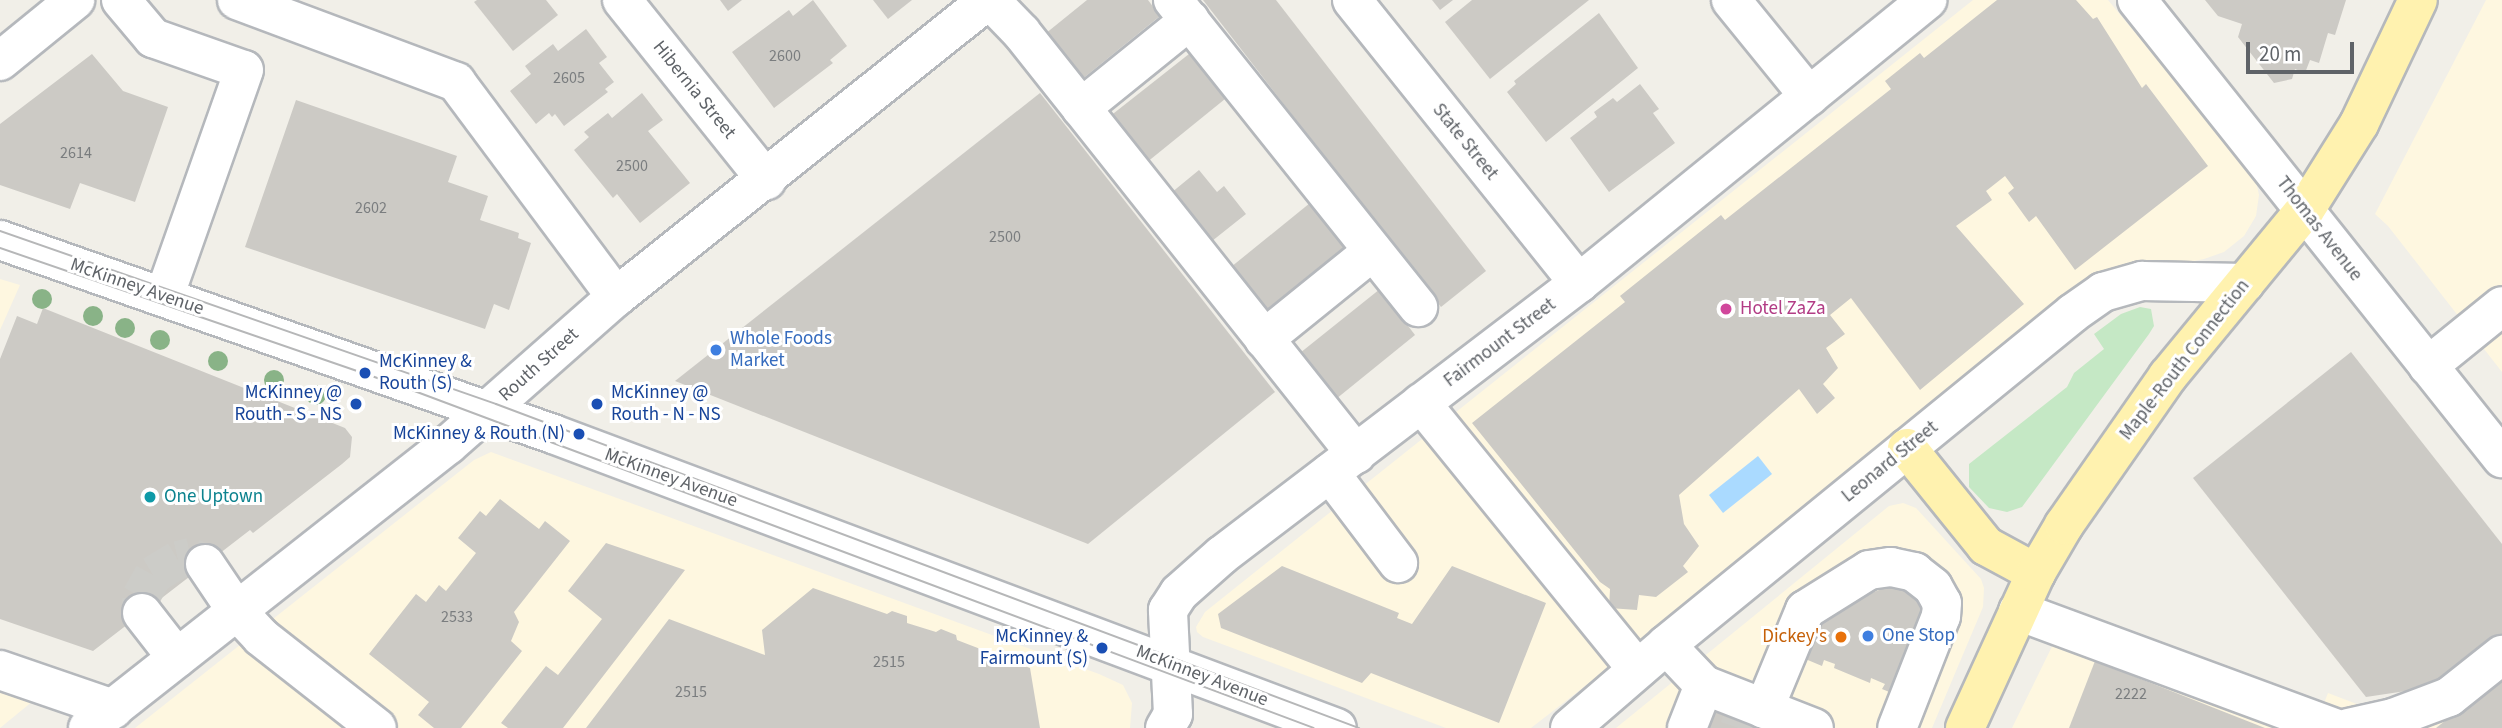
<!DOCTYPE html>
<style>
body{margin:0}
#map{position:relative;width:2502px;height:728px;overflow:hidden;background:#f1efe8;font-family:"Source Sans 3",sans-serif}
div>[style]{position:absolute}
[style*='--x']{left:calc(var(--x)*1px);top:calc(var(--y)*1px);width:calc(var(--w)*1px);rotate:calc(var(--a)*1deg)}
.commercial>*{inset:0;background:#fef7e0}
.green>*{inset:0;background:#c5e8c5}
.water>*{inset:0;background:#aadaff}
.building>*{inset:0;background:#cccac5}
.minor-tunnel>*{height:38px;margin-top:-19px;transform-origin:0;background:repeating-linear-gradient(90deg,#ccccc8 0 38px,transparent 0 57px)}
.roads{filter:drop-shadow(2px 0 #b5b8bc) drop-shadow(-2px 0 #b5b8bc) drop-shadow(0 2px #b5b8bc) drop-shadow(0 -2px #b5b8bc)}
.minor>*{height:38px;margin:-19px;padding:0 19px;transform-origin:19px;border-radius:19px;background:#fff}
.major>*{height:38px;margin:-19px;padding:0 19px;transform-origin:19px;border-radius:19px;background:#fff2af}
.tram>*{height:2px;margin:-1px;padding:0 1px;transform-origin:1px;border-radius:1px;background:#b6b7b8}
.trees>*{width:20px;height:20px;margin:-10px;border-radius:50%;background:#89b387}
.dots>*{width:19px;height:19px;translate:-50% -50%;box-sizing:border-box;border:4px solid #fff;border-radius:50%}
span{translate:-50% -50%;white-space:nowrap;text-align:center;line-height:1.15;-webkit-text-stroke:6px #fff;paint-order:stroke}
.number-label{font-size:16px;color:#7a7d7f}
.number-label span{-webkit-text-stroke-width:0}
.street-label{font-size:19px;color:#5f6368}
.hotel-label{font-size:19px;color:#b23c85}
.left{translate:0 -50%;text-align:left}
.shop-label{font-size:19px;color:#366cbe}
.transit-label{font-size:19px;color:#164399}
.right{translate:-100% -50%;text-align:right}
.culture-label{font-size:19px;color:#0d838f}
.food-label{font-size:19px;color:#c56008}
.scale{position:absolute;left:2246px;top:42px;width:108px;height:32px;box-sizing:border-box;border:4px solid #5f6368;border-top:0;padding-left:9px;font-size:21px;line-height:24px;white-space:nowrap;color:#5f6368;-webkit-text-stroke:5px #fff;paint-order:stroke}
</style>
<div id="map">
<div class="commercial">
<i style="clip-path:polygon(1973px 0,2108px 0,2255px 177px,2259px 195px,2256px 216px,2244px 236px,2224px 252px,2204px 259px,2151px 270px,1638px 645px,1531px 728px,1446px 728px,1203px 637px,1197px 632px,1196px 627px,1205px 612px)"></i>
<i style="clip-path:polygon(2486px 0,2502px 0,2502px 372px,2388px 226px,2375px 214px)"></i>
<i style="clip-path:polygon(0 279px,20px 285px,0 330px)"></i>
<i style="clip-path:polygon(491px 452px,1099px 674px,1123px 685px,1132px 703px,1130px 728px,135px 728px,474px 460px)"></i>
<i style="clip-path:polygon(1903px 503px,1916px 508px,1981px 579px,1984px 588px,1983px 607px,1932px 728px,1616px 728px,1889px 506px)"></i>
<i style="clip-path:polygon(2071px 608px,2088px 617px,2322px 708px,2328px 693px,2362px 706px,2441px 691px,2502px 728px,2012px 728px)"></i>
<i style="clip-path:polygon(0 690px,33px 701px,0 728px)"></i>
</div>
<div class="green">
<i style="clip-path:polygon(2140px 307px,2151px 309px,2154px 326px,2149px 334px,2022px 507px,2007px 512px,1989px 508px,1969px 487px,1969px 464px,2067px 387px,2074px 373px,2104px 349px,2094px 334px,2121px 314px)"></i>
</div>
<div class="water">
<i style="clip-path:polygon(1758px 456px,1772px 474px,1723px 513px,1709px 495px)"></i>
</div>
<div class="building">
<i style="clip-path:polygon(477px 0,546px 0,558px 15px,513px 51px,474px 2px)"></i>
<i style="clip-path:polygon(720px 0,742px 0,728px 11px)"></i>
<i style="clip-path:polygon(813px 0,847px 46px,830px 60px,833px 63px,774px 108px,732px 52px,789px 10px,793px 16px)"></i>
<i style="clip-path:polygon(873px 0,912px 0,888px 19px)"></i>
<i style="clip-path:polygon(1087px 0,1148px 0,1160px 16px,1081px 80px,1045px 34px)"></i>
<i style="clip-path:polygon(1203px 0,1276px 0,1486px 271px,1441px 307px)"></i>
<i style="clip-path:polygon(1432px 0,1453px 0,1440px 10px)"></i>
<i style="clip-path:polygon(1472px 0,1589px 0,1490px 79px,1445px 22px)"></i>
<i style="clip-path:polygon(1997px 0,2076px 0,2093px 19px,2097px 17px,2142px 88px,2146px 84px,2208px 166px,2075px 270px,2036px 216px,2029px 222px,2008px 193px,2014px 188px,2005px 176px,1986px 191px,1992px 200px,1956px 226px,2024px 304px,1920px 390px,1851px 298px,1830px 315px,1845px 334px,1826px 348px,1838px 368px,1823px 384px,1835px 398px,1817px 414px,1799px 389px,1679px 495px,1684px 524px,1699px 546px,1683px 566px,1688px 572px,1656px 597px,1639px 595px,1637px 610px,1609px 608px,1610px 589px,1600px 582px,1472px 423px,1625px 302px,1620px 296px,1721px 215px,1725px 220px,1891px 89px,1885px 81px,1920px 53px,1924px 58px)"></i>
<i style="clip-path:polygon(2205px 0,2346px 0,2335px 35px,2328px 33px,2319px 63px,2310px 60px,2305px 73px,2295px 69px,2292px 79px,2274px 83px,2238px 37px,2242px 24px,2218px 16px)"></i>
<i style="clip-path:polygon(1599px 13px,1638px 68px,1546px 142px,1507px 92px,1516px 84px,1514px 81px)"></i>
<i style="clip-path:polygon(586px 29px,607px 57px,599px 63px,614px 82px,605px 89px,608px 92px,564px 126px,555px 114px,552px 117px,549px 113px,536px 124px,510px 91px,531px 74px,525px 66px,553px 44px,558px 51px)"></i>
<i style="clip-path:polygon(92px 54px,123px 91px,168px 107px,135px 202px,80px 183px,70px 209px,0 185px,0 124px)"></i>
<i style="clip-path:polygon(1189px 54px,1225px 99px,1146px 163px,1109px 117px)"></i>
<i style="clip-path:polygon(1640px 84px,1659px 109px,1653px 113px,1675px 143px,1609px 192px,1570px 138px,1597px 117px,1594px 112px,1613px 98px,1617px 102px)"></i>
<i style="clip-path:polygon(642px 93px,663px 120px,648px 131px,690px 183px,640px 223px,617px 194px,613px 198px,574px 150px,589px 137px,584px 132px,608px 113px,612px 118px)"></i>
<i style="clip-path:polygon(1040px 93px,1275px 392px,1088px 544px,675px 381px)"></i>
<i style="clip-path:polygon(296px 100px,457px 156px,448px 182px,488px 196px,480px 220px,519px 233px,518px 238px,531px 243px,509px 310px,494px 304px,485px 329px,245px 247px)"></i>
<i style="clip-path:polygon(1199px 170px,1217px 192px,1224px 186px,1246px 214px,1207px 245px,1171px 193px)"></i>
<i style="clip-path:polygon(1310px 203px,1347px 249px,1268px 312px,1231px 267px)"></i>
<i style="clip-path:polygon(1380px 289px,1415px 335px,1336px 399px,1300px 353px)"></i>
<i style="clip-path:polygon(43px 308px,345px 428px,352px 437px,350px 457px,342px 464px,253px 533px,250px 530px,93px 651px,0 619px,0 359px,17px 316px,37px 324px)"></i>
<i style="clip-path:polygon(2351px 352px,2502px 544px,2502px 636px,2439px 686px,2366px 697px,2193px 478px)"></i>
<i style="clip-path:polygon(500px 499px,539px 529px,545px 521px,570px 541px,514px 612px,519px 622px,511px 641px,522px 651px,461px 728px,434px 728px,418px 715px,429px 702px,369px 654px,416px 594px,426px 602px,439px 585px,446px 591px,476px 553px,458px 538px,480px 511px,486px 516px)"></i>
<i style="clip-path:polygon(606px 543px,685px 570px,563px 728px,508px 728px,501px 723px,546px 666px,558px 675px,602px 619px,568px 591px)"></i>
<i style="clip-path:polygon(1282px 566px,1399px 613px,1397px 618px,1412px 624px,1452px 566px,1546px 603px,1499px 723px,1371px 673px,1362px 683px,1221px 628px,1218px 614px)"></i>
<i style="clip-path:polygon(1896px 583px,1928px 596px,1899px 696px,1882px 689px,1885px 684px,1871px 678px,1870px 683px,1834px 668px,1835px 664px,1824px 660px,1822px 666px,1803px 658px,1821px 614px)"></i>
<i style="clip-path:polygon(813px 588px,887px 614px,892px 611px,907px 616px,907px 623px,936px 632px,941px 629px,956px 635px,957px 640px,1030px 668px,1040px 728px,586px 728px,669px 619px,765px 655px,762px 630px)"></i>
<i style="clip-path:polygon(2095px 661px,2265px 728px,2069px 728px)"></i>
<i style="clip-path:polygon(2502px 676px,2502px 728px,2436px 728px)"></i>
<i style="clip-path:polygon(1706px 708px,1755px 728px,1697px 728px)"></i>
</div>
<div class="minor-tunnel">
<i style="--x:142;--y:613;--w:16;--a:-94"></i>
<i style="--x:141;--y:597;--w:25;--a:-61"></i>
<i style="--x:153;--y:575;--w:29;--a:-31"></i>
<i style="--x:178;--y:560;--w:13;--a:-13"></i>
<i style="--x:191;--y:557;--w:16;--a:27"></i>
<i style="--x:1739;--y:728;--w:6;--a:-72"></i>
</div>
<div class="roads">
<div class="minor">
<i style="--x:121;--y:0;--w:50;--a:49.9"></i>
<i style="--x:153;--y:38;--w:96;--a:19.4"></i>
<i style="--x:244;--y:70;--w:241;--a:109.4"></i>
<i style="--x:237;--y:0;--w:234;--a:20.5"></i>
<i style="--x:456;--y:82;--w:268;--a:53.3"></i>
<i style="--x:622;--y:0;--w:231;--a:51.3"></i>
<i style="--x:990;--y:0;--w:45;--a:45.9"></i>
<i style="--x:1021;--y:32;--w:539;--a:51.56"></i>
<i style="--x:1173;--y:0;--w:393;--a:51.4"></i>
<i style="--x:1352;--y:0;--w:363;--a:51.3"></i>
<i style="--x:1731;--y:0;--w:124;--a:50.9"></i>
<i style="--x:2137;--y:0;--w:586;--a:51.45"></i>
<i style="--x:0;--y:61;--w:97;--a:-39.1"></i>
<i style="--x:1081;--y:108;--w:140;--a:-38.9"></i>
<i style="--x:0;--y:240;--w:586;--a:19.33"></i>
<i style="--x:553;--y:434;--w:837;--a:20.56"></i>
<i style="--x:1264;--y:339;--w:140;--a:-38.9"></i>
<i style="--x:2428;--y:366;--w:95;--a:-39"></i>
<i style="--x:1421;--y:403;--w:343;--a:50.9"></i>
<i style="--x:1330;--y:473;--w:113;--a:52.9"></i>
<i style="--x:205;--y:564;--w:55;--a:56"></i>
<i style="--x:236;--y:610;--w:37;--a:47"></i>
<i style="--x:261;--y:637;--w:147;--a:38.1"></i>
<i style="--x:2018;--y:611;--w:337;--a:20.3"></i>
<i style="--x:142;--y:613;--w:57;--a:52.1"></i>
<i style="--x:1666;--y:645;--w:55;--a:46.5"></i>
<i style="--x:1704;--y:685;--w:118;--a:21.4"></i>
<i style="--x:0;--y:670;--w:120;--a:19"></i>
<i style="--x:1764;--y:709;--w:107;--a:-67.5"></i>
<i style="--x:1805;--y:610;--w:75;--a:-32"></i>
<i style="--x:1869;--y:570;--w:22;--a:-8"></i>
<i style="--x:1891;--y:567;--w:24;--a:12"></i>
<i style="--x:1914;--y:572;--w:24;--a:38"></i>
<i style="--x:1933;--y:587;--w:18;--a:61"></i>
<i style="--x:1942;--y:603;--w:13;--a:94"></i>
<i style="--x:1941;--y:616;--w:120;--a:111.4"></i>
<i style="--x:88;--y:728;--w:458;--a:-38.2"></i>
<i style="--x:448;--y:445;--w:224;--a:-41.4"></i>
<i style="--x:616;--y:297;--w:476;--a:-38.6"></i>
<i style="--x:1165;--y:728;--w:16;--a:-60"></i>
<i style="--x:1173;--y:714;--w:104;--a:-92.8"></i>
<i style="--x:1168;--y:610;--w:20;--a:-57"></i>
<i style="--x:1179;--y:593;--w:57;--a:-41.5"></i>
<i style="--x:1222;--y:555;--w:449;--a:-37.3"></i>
<i style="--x:1579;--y:283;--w:449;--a:-39.1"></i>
<i style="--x:1570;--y:728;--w:127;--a:-40.8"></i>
<i style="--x:1666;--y:645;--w:525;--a:-39.2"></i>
<i style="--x:2073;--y:313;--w:37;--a:-35"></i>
<i style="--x:2103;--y:292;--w:41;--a:-15.8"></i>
<i style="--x:2142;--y:281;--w:103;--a:1.1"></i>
<i style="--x:1687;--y:728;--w:46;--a:-68.4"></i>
<i style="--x:2348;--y:728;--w:46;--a:-12.5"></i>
<i style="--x:2393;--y:718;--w:60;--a:-20.6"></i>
<i style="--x:2449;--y:697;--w:68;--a:-38.4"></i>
</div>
<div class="major">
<i style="--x:1907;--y:448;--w:126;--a:51.1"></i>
<i style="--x:1986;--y:546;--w:57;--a:28.4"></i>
<i style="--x:1965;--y:728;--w:170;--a:-65.4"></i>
<i style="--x:2036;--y:573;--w:56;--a:-59.7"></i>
<i style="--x:2064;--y:525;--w:182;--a:-55.1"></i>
<i style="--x:2168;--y:376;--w:215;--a:-50.5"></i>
<i style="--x:2305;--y:210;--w:102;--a:-57.9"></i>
<i style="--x:2359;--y:124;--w:137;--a:-64.6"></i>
</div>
</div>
<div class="tram">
<i style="--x:0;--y:231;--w:525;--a:19.23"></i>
<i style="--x:496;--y:404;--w:922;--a:20.58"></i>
<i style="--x:0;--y:248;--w:416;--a:19"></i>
<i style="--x:393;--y:383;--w:983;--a:20.54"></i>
</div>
<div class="trees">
<i style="left:42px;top:299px"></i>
<i style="left:93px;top:316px"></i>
<i style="left:125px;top:328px"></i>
<i style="left:160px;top:340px"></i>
<i style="left:218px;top:361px"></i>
<i style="left:274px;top:380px"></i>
<i style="left:316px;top:395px"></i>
</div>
<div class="dots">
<i style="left:1726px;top:309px;background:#d1479c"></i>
<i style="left:716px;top:350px;background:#3f7fe0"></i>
<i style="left:365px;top:373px;background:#1a4fb4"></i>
<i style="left:356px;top:404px;background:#1a4fb4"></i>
<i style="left:597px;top:404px;background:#1a4fb4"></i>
<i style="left:579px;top:434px;background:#1a4fb4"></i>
<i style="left:150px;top:497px;background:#0f9aa8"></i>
<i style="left:1868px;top:636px;background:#3f7fe0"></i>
<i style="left:1841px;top:637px;background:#e8710a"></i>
<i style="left:1102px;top:648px;background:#1a4fb4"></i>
</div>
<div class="number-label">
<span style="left:785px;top:56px">2600</span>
<span style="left:569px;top:78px">2605</span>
<span style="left:76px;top:153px">2614</span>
<span style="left:632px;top:166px">2500</span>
<span style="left:371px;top:208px">2602</span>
<span style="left:1005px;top:237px">2500</span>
<span style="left:457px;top:617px">2533</span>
<span style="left:889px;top:662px">2515</span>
<span style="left:691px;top:692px">2515</span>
<span style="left:2131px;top:694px">2222</span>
</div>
<div class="street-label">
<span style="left:694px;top:90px;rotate:51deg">Hibernia Street</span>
<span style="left:1465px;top:142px;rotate:51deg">State Street</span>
<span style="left:2319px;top:229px;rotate:52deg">Thomas Avenue</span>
<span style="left:137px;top:287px;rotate:19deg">McKinney Avenue</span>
<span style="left:1500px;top:343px;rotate:-37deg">Fairmount Street</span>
<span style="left:2185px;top:360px;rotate:-52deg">Maple-Routh Connection</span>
<span style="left:539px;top:365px;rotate:-42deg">Routh Street</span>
<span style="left:1890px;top:462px;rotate:-39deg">Leonard Street</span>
<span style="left:671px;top:478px;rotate:20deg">McKinney Avenue</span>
<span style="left:1202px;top:676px;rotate:21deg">McKinney Avenue</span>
</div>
<div class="hotel-label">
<span class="left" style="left:1740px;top:309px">Hotel ZaZa</span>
</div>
<div class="shop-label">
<span class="left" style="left:730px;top:350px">Whole Foods<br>Market</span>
<span class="left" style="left:1882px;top:636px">One Stop</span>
</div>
<div class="transit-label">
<span class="left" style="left:379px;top:373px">McKinney &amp;<br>Routh (S)</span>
<span class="right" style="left:342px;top:404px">McKinney @<br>Routh - S - NS</span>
<span class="left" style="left:611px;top:404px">McKinney @<br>Routh - N - NS</span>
<span class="right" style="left:565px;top:434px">McKinney &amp; Routh (N)</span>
<span class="right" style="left:1088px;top:648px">McKinney &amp;<br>Fairmount (S)</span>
</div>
<div class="culture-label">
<span class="left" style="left:164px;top:497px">One Uptown</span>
</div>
<div class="food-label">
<span class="right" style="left:1827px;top:637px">Dickey's</span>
</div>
<div class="scale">20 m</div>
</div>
